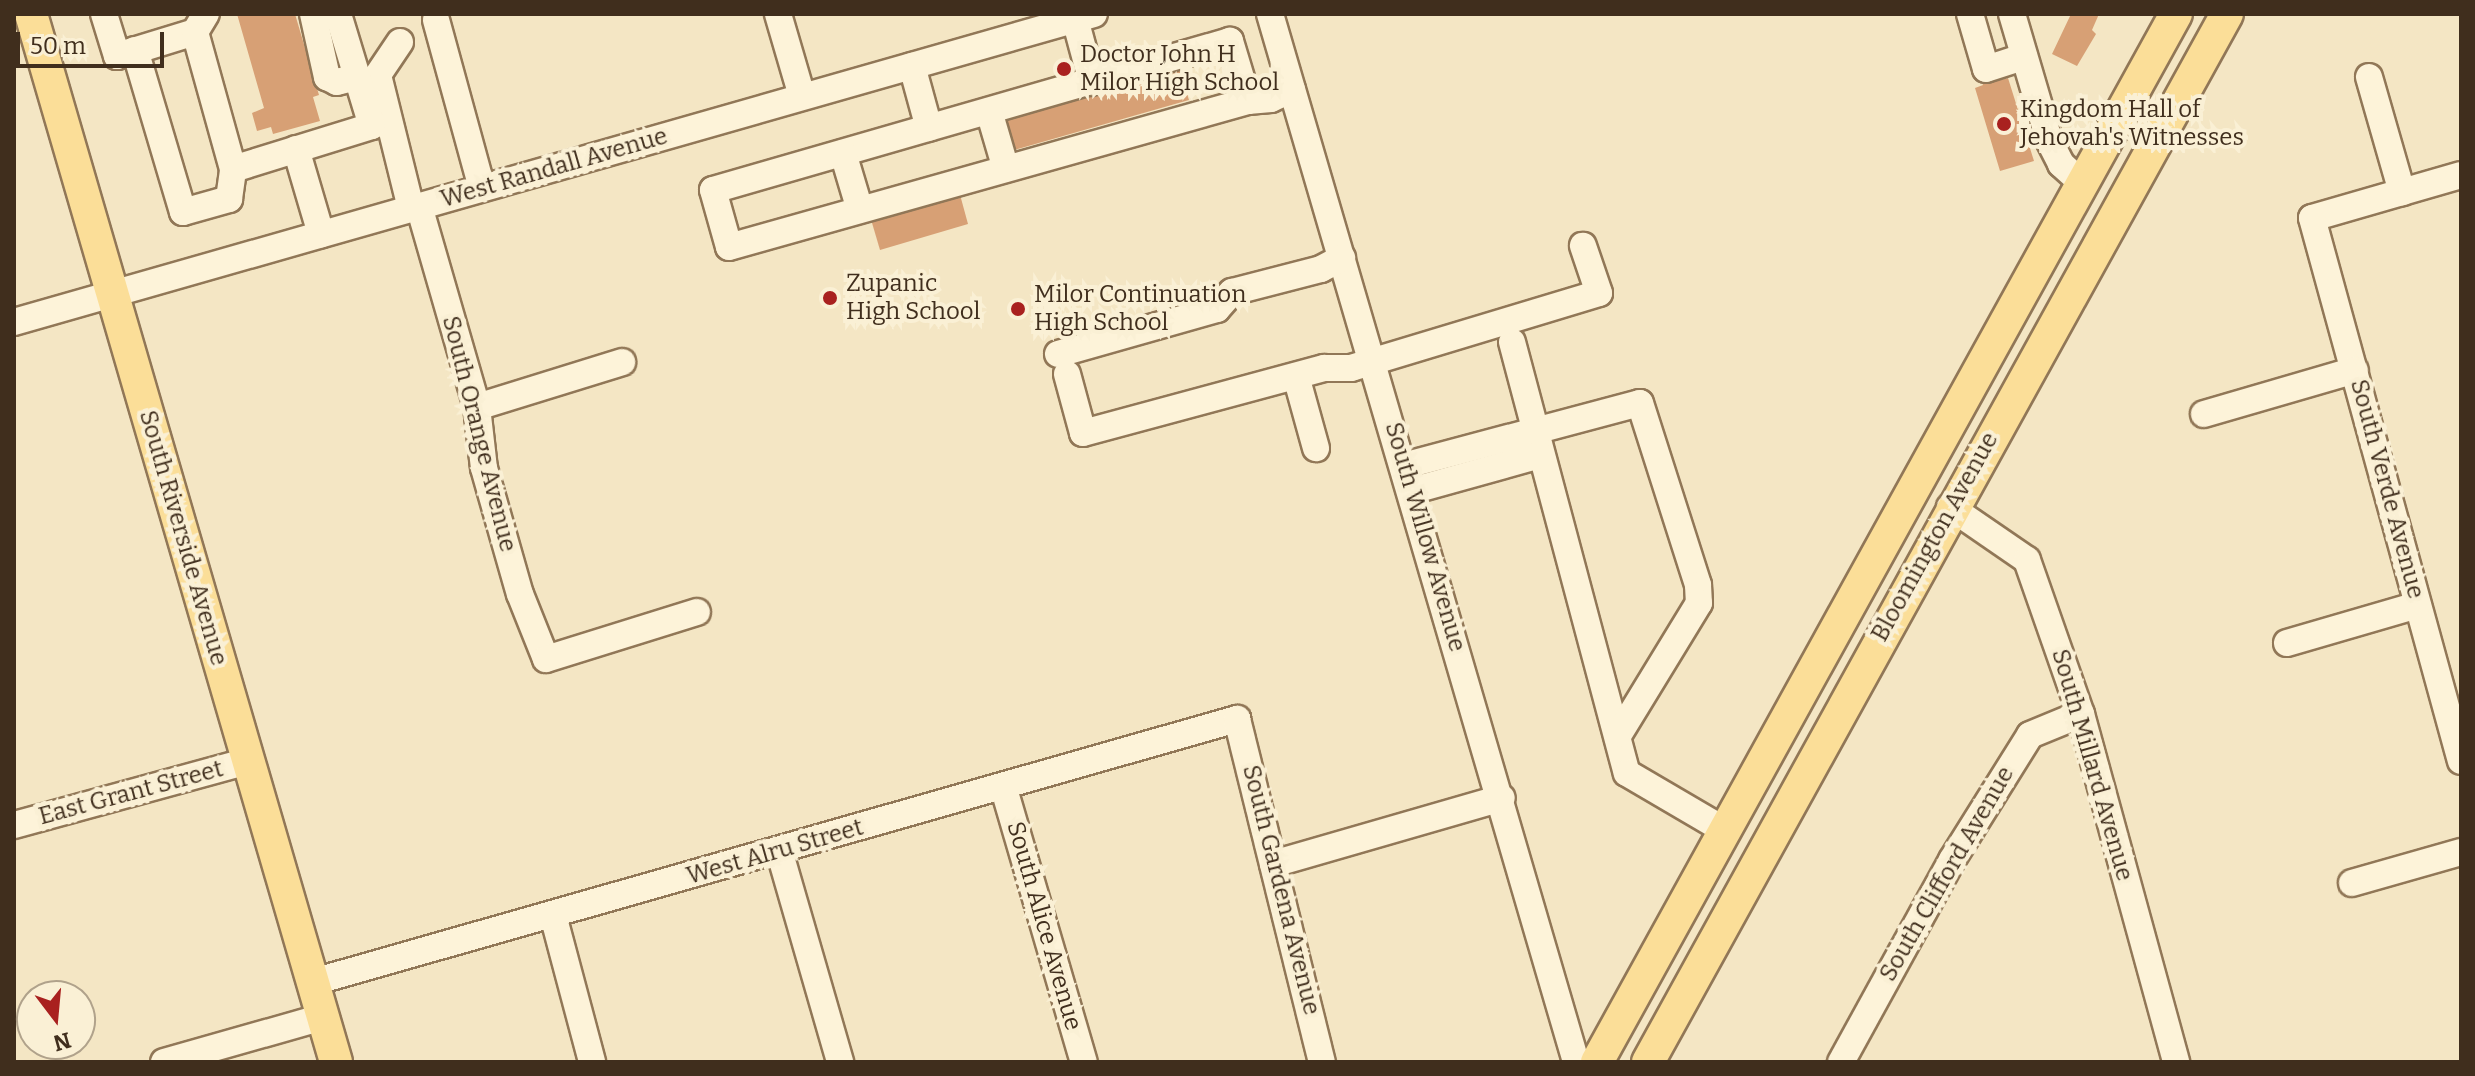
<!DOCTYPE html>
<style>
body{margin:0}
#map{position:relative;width:2475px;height:1076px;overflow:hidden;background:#f4e6c4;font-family:Bitter,serif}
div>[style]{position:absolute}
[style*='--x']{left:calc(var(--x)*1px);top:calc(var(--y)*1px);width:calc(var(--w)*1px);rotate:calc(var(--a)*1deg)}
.building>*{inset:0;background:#d7a075}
.roads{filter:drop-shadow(2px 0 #917757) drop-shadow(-2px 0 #917757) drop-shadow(0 2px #917757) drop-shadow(0 -2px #917757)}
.minor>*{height:26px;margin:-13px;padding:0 13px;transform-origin:13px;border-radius:13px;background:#fdf3d9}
.major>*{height:32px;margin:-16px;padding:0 16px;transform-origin:16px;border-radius:16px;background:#fbde98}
.dots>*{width:22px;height:22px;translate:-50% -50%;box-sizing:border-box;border:4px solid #faf0d5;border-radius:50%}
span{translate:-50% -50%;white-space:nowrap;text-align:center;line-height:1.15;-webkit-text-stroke:8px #faf0d5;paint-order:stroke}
.poi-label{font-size:24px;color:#402e1d}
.left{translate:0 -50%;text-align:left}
.street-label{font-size:24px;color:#402e1d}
.frame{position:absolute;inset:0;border:16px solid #402e1d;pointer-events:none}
.north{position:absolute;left:16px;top:980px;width:80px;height:80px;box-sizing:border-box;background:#faf0d5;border:2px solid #b0a28b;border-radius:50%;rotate:164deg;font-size:22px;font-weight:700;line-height:32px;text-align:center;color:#402e1d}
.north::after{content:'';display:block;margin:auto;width:28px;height:36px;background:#a9211f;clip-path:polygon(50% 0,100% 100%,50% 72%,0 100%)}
.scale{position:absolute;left:16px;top:32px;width:148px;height:36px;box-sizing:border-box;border:4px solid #402e1d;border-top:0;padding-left:10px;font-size:24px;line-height:28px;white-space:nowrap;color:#402e1d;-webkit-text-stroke:6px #faf0d5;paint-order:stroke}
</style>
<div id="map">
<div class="building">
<i style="clip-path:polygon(237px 14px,295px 14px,319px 95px,313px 97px,320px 121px,273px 134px,271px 127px,257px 131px,252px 113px,264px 108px)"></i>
<i style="clip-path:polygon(2071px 14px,2099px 14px,2092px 30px,2096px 34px,2077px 66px,2052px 54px)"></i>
<i style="clip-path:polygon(1178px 65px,1189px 100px,1014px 150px,1004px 117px)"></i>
<i style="clip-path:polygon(1998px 72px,2000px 80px,2008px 78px,2034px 161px,2000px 171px,1975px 88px,1983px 85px,1980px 77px)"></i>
<i style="clip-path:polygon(959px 191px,968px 224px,880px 250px,870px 216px)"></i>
</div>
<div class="roads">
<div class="minor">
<i style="--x:104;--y:14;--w:44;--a:72.8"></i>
<i style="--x:117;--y:56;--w:82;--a:-17.1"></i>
<i style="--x:195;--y:32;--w:21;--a:-59"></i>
<i style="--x:313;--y:14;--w:65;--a:77.5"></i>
<i style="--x:327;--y:77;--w:11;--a:27"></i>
<i style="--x:337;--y:82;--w:21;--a:-14"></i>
<i style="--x:778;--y:14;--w:85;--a:73.7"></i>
<i style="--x:1270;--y:14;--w:1092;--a:73.72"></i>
<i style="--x:1970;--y:14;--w:57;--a:73.8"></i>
<i style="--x:1986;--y:69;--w:40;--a:-18"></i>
<i style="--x:2012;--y:14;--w:131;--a:73.6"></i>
<i style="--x:2049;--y:140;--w:27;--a:63"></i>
<i style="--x:2061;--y:164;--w:30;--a:42"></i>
<i style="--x:1075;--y:19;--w:65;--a:74.9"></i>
<i style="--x:436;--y:20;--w:174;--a:74.7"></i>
<i style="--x:400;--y:42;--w:40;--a:124"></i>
<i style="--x:378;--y:75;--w:137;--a:76.1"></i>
<i style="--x:135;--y:50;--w:169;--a:73.5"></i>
<i style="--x:183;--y:212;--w:48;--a:-15.8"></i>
<i style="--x:229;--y:199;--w:30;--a:-82"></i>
<i style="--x:233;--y:169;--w:142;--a:-105.5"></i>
<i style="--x:912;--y:66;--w:64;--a:74.7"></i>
<i style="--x:2369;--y:77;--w:120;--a:74"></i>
<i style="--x:1248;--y:101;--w:63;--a:-106.7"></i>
<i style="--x:1230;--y:41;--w:538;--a:163.92"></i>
<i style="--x:713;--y:190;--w:59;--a:74.3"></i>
<i style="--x:729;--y:247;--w:539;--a:-15.71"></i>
<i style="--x:1248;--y:101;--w:23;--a:-5"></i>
<i style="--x:1271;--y:99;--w:23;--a:-25"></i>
<i style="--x:989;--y:111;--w:60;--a:73.7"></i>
<i style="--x:296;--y:149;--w:89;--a:73.6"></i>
<i style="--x:843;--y:153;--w:59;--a:73.4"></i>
<i style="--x:233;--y:169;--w:145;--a:-17.2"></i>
<i style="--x:372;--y:126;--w:117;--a:-106.9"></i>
<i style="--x:2461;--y:175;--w:155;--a:163.9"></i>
<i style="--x:2312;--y:218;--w:563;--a:74.66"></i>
<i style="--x:419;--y:206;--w:209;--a:73.9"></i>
<i style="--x:477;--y:407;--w:61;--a:83.5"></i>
<i style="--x:484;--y:468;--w:131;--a:74.1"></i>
<i style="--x:520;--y:594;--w:70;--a:68.2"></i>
<i style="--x:546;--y:659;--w:158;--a:-17.3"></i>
<i style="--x:14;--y:322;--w:1123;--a:-15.92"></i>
<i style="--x:1512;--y:342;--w:446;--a:75.1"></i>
<i style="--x:1627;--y:773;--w:115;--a:30.4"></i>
<i style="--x:1058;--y:354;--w:165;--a:-15.8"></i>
<i style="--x:1217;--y:309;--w:23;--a:-49"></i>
<i style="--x:1232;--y:292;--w:92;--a:-14.5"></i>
<i style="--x:1321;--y:269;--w:24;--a:-28"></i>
<i style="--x:1067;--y:374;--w:61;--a:74.8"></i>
<i style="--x:1083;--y:433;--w:250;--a:-15.1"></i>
<i style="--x:1324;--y:368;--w:27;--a:0"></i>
<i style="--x:1351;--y:368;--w:259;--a:-16.8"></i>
<i style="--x:1599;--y:293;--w:50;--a:-108.8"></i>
<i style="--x:1296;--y:376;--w:75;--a:74.5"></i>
<i style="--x:477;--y:407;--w:152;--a:-17.2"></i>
<i style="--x:2204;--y:414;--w:157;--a:-16.2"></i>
<i style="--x:1403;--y:466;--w:245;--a:-14.9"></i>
<i style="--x:1640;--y:403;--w:191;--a:72.3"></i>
<i style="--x:1698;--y:585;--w:18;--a:87"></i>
<i style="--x:1699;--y:603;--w:153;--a:121.4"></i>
<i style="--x:1411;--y:491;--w:134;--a:-15.6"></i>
<i style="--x:1950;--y:507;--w:93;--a:34.5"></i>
<i style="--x:2027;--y:560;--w:163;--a:70.7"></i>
<i style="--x:2081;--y:714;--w:361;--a:74.7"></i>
<i style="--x:2287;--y:643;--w:136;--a:-16.2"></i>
<i style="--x:1004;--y:789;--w:284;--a:73.7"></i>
<i style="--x:14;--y:825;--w:243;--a:-15.3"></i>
<i style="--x:779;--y:850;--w:221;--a:73.9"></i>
<i style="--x:1273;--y:864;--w:238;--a:-16.1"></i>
<i style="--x:2352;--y:883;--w:113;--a:-15.9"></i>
<i style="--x:553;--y:915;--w:152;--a:75.1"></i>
<i style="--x:313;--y:982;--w:961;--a:-15.89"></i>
<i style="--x:1237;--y:719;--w:353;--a:76.1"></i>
<i style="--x:164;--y:1062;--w:165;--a:-15.8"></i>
<i style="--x:1841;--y:1062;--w:230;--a:-61.2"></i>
<i style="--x:1952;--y:860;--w:147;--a:-58"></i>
<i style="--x:2030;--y:735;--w:55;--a:-22.4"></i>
</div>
<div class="major">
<i style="--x:31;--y:14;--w:1091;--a:73.77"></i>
<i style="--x:1597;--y:1062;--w:1197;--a:-61.08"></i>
<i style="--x:1648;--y:1062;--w:1197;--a:-61.08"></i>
</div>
</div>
<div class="dots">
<i style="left:1064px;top:69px;background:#a9211f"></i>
<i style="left:2004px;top:124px;background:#a9211f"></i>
<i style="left:830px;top:298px;background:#a9211f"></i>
<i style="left:1018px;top:309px;background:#a9211f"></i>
</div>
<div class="poi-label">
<span class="left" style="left:1080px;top:69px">Doctor John H<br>Milor High School</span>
<span class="left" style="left:2020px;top:124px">Kingdom Hall of<br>Jehovah's Witnesses</span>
<span class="left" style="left:846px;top:298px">Zupanic<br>High School</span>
<span class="left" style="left:1034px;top:309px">Milor Continuation<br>High School</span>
</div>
<div class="street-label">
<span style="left:554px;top:168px;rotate:-16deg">West Randall Avenue</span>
<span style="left:479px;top:434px;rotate:76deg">South Orange Avenue</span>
<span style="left:2387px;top:489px;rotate:75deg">South Verde Avenue</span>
<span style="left:1425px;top:537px;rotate:74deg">South Willow Avenue</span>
<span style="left:1935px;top:537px;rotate:-61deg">Bloomington Avenue</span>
<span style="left:183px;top:538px;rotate:74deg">South Riverside Avenue</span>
<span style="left:2092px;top:765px;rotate:74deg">South Millard Avenue</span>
<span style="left:131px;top:793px;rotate:-15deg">East Grant Street</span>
<span style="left:775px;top:852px;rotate:-16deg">West Alru Street</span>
<span style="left:1947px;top:874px;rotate:-60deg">South Clifford Avenue</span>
<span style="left:1281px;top:890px;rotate:76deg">South Gardena Avenue</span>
<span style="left:1044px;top:926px;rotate:74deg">South Alice Avenue</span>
</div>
<div class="frame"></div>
<div class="north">N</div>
<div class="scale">50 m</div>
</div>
